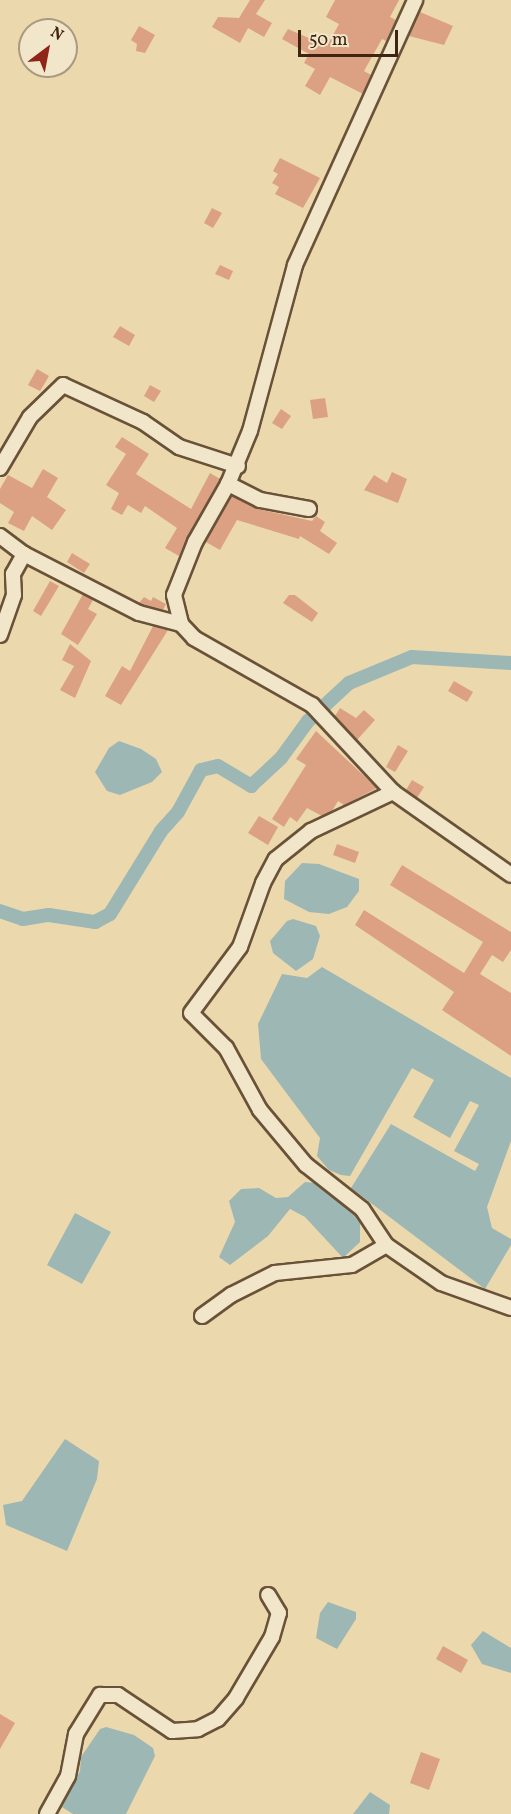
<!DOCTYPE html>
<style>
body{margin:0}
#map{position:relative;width:511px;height:1814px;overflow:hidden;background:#ebd9ad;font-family:Vollkorn,serif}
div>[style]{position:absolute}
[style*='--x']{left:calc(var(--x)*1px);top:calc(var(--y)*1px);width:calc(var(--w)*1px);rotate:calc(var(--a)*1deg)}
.water>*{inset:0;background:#9db7b5}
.canal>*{height:14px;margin:-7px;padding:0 7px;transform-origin:7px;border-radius:7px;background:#9db7b5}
.building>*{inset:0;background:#dca083}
.roads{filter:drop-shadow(2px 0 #695238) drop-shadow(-2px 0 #695238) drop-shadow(0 2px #695238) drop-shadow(0 -2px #695238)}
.minor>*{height:14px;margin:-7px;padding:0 7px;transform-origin:7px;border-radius:7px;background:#f2e6ca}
span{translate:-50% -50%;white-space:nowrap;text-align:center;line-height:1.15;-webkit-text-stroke:4.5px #f2e6ca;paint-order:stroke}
.north{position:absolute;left:18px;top:18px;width:60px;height:60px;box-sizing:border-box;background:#f2e6ca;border:2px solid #aa9980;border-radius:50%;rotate:32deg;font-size:16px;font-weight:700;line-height:24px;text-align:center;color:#3e2511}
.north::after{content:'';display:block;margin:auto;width:21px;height:27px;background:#8f2418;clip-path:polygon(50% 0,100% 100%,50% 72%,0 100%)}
.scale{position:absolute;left:298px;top:30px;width:100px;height:27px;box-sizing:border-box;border:3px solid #3e2511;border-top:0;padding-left:8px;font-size:18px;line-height:21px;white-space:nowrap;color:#3e2511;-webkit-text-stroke:4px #f2e6ca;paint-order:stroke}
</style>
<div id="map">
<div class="water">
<i style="clip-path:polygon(119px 741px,141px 749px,156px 759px,162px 772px,152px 782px,120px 795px,107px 791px,95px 772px,109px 748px)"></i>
<i style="clip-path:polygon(302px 863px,319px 864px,359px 879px,359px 891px,347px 907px,329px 914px,309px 912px,284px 899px,285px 881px)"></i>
<i style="clip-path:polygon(293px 919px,316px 926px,320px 936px,313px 959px,296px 971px,273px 953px,270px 941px,287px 921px)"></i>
<i style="clip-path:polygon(322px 967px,511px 1078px,511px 1141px,487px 1207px,492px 1228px,511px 1239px,511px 1245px,485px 1289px,351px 1188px,391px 1124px,475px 1171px,479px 1164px,454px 1151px,479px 1105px,470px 1101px,450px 1138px,413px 1117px,434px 1080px,412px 1068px,350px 1176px,341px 1175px,329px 1170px,317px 1156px,320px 1138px,261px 1059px,258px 1024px,282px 974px,307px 978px)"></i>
<i style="clip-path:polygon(305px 1182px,315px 1183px,347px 1206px,360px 1221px,360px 1242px,343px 1258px,305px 1217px,290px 1209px,268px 1236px,230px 1265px,219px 1257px,235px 1222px,229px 1201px,241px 1189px,259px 1188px,276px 1198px,288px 1197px)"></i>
<i style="clip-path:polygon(75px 1213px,111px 1232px,82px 1284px,47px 1265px)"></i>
<i style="clip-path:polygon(65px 1439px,99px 1461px,97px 1479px,67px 1551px,6px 1525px,3px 1505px,22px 1501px)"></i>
<i style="clip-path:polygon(328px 1602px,356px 1612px,356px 1619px,337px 1649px,316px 1638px,320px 1613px)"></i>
<i style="clip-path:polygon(483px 1631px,511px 1648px,511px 1673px,482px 1664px,471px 1645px)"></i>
<i style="clip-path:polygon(106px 1727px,134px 1735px,153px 1748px,155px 1756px,126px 1814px,73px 1814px,62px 1807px,80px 1771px,81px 1757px,100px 1729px)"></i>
<i style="clip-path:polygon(370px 1792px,390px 1805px,389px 1814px,353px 1814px)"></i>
</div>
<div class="canal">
<i style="--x:0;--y:911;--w:24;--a:19"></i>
<i style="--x:23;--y:919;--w:26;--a:-9"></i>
<i style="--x:49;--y:915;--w:47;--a:8.7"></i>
<i style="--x:95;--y:922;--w:17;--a:-28"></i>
<i style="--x:110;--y:914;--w:97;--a:-58.4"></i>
<i style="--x:161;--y:831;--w:25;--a:-48"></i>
<i style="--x:178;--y:812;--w:48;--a:-61.3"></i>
<i style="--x:201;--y:770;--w:17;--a:-13"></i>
<i style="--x:218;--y:766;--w:39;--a:31"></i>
<i style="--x:251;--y:786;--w:41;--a:-43"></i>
<i style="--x:281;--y:758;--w:46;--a:-53.9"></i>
<i style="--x:308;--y:721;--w:56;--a:-42.8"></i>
<i style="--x:349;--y:683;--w:68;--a:-22.4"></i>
<i style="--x:412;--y:657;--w:99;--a:3.5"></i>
</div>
<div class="building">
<i style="clip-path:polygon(250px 0,265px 0,256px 14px,272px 23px,264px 37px,248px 28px,240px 43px,212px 27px,218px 17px,239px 18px)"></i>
<i style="clip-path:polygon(335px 0,399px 0,390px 17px,396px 20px,386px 41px,382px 39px,364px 71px,371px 75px,363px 94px,330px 77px,320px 95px,305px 86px,315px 69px,304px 63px,309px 54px,282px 39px,288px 29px,327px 46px,339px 24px,326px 17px)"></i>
<i style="clip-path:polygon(420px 12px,453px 26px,444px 45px,409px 36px)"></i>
<i style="clip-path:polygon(139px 26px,155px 35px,145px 53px,136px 51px,137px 44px,131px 40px)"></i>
<i style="clip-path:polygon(280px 158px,320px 178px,303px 208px,275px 194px,279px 187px,272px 183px,278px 174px,273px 171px)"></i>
<i style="clip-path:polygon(212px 208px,222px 213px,213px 228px,204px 223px)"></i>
<i style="clip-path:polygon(220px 265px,233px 271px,229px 280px,215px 274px)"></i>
<i style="clip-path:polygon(120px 326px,135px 335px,129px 346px,113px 337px)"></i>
<i style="clip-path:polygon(37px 369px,49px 376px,40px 391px,28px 385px)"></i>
<i style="clip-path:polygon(150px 385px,161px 391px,154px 402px,144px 396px)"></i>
<i style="clip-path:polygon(325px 398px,328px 417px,313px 419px,310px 400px)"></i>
<i style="clip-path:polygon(281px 409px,291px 416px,282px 429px,272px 423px)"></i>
<i style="clip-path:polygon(122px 437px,149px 454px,136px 474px,191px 509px,210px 473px,220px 479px,179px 556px,165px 548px,177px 528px,145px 506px,141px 513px,128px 505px,122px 515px,111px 509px,119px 493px,106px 485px,126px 454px,115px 447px)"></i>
<i style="clip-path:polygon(43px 469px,58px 478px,47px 497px,66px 510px,52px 530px,32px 516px,24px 531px,8px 523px,14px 512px,0 503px,0 489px,8px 475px,32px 488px)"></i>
<i style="clip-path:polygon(392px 472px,407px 479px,398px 503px,364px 490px,374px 475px,387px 483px)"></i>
<i style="clip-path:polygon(232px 496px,258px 509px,312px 521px,316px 516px,325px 522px,320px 531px,337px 543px,329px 554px,300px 536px,299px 539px,237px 520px,220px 550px,206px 542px)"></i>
<i style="clip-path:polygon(72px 553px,90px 564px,84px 573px,67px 562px)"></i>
<i style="clip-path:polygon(50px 581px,59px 586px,41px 616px,33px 611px)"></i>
<i style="clip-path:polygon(83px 594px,93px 600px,88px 609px,97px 614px,78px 645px,61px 634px)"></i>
<i style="clip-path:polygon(289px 595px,295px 595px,318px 613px,312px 622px,283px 603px)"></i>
<i style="clip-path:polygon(144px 597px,151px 601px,153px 597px,166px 604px,163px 610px,142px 605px,139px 603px)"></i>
<i style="clip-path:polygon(153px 626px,168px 630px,121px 705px,105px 696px,122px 666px,130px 671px)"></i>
<i style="clip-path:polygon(70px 644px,91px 661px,75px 698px,60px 690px,74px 666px,62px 660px)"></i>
<i style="clip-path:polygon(454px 681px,473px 692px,467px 702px,448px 691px)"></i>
<i style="clip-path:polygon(340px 708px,356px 718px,364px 710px,375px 720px,357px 740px,335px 716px)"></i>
<i style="clip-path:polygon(316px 731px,377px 788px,344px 805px,338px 801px,332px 811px,322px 816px,307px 808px,297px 822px,290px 817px,284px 827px,272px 819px,306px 765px,296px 759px)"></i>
<i style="clip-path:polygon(398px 745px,408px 751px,395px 772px,386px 767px)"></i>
<i style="clip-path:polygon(412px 780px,424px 787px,417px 798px,406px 790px)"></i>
<i style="clip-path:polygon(259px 816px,278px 827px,268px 845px,248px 833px)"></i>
<i style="clip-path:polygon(337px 844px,359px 852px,355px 863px,333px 855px)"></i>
<i style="clip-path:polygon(402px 865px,511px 932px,511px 950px,503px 962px,492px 955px,480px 974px,511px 993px,511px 1056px,442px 1010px,454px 992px,355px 925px,364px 910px,464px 973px,483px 942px,390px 885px)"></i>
<i style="clip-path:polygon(443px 1646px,468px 1660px,461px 1673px,436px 1659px)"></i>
<i style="clip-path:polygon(0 1714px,15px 1723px,0 1749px)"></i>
<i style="clip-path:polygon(421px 1752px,440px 1759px,429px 1790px,410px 1783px)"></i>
</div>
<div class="roads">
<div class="minor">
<i style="--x:0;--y:468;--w:59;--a:-59.5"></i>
<i style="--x:30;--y:417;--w:46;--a:-44.1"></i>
<i style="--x:63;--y:385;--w:88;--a:24.8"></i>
<i style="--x:143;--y:422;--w:44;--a:34.8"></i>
<i style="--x:179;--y:447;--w:62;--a:17.9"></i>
<i style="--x:228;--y:484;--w:57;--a:-67.5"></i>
<i style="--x:250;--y:431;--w:172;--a:-74.8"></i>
<i style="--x:295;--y:265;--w:291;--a:-65.6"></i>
<i style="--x:309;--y:509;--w:50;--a:-169.6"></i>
<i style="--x:260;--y:500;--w:36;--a:-153"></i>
<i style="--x:228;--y:484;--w:67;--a:119.6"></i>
<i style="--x:195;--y:542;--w:57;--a:111.6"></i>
<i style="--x:174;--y:595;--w:30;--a:76"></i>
<i style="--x:181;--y:624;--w:19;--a:47"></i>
<i style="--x:194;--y:638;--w:136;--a:29.6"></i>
<i style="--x:312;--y:705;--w:119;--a:47"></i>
<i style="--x:393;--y:792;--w:144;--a:35.1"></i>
<i style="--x:0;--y:536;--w:30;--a:37"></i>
<i style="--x:24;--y:554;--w:129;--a:27.2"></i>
<i style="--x:139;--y:613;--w:43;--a:14.7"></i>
<i style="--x:0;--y:635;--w:42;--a:-70.7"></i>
<i style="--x:14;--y:595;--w:21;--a:-93"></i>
<i style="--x:13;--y:574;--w:23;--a:-61"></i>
<i style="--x:386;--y:1245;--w:67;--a:34.6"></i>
<i style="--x:441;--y:1283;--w:74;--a:19.7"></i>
<i style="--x:202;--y:1316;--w:36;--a:-36"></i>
<i style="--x:231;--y:1295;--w:49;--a:-26.6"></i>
<i style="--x:275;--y:1273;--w:77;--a:-5.9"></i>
<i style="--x:352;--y:1265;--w:39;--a:-30"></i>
<i style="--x:386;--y:1245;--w:43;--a:-123.7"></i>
<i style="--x:362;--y:1209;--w:71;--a:-141.8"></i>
<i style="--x:306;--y:1165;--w:72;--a:-129.9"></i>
<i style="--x:260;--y:1110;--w:71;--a:-118.7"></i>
<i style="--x:226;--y:1048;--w:49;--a:-135"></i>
<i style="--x:191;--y:1013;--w:82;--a:-53.4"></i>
<i style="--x:240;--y:947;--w:68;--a:-70.2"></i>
<i style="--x:263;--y:883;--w:27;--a:-62"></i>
<i style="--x:276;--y:859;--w:45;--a:-38.7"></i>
<i style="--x:311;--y:831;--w:91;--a:-25.4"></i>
<i style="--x:47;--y:1814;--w:43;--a:-61.1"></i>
<i style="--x:68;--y:1776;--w:43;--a:-79.2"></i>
<i style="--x:76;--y:1734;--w:46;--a:-58.4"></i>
<i style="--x:100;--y:1695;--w:18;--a:0"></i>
<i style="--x:118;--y:1695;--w:65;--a:33.7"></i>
<i style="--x:172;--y:1731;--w:26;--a:-4"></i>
<i style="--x:198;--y:1729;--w:22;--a:-27"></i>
<i style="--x:218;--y:1719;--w:28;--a:-49"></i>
<i style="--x:236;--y:1698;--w:71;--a:-59.5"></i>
<i style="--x:272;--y:1637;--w:25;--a:-74"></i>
<i style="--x:279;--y:1613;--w:21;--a:-121"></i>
</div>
</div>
<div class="north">N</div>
<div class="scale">50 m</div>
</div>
